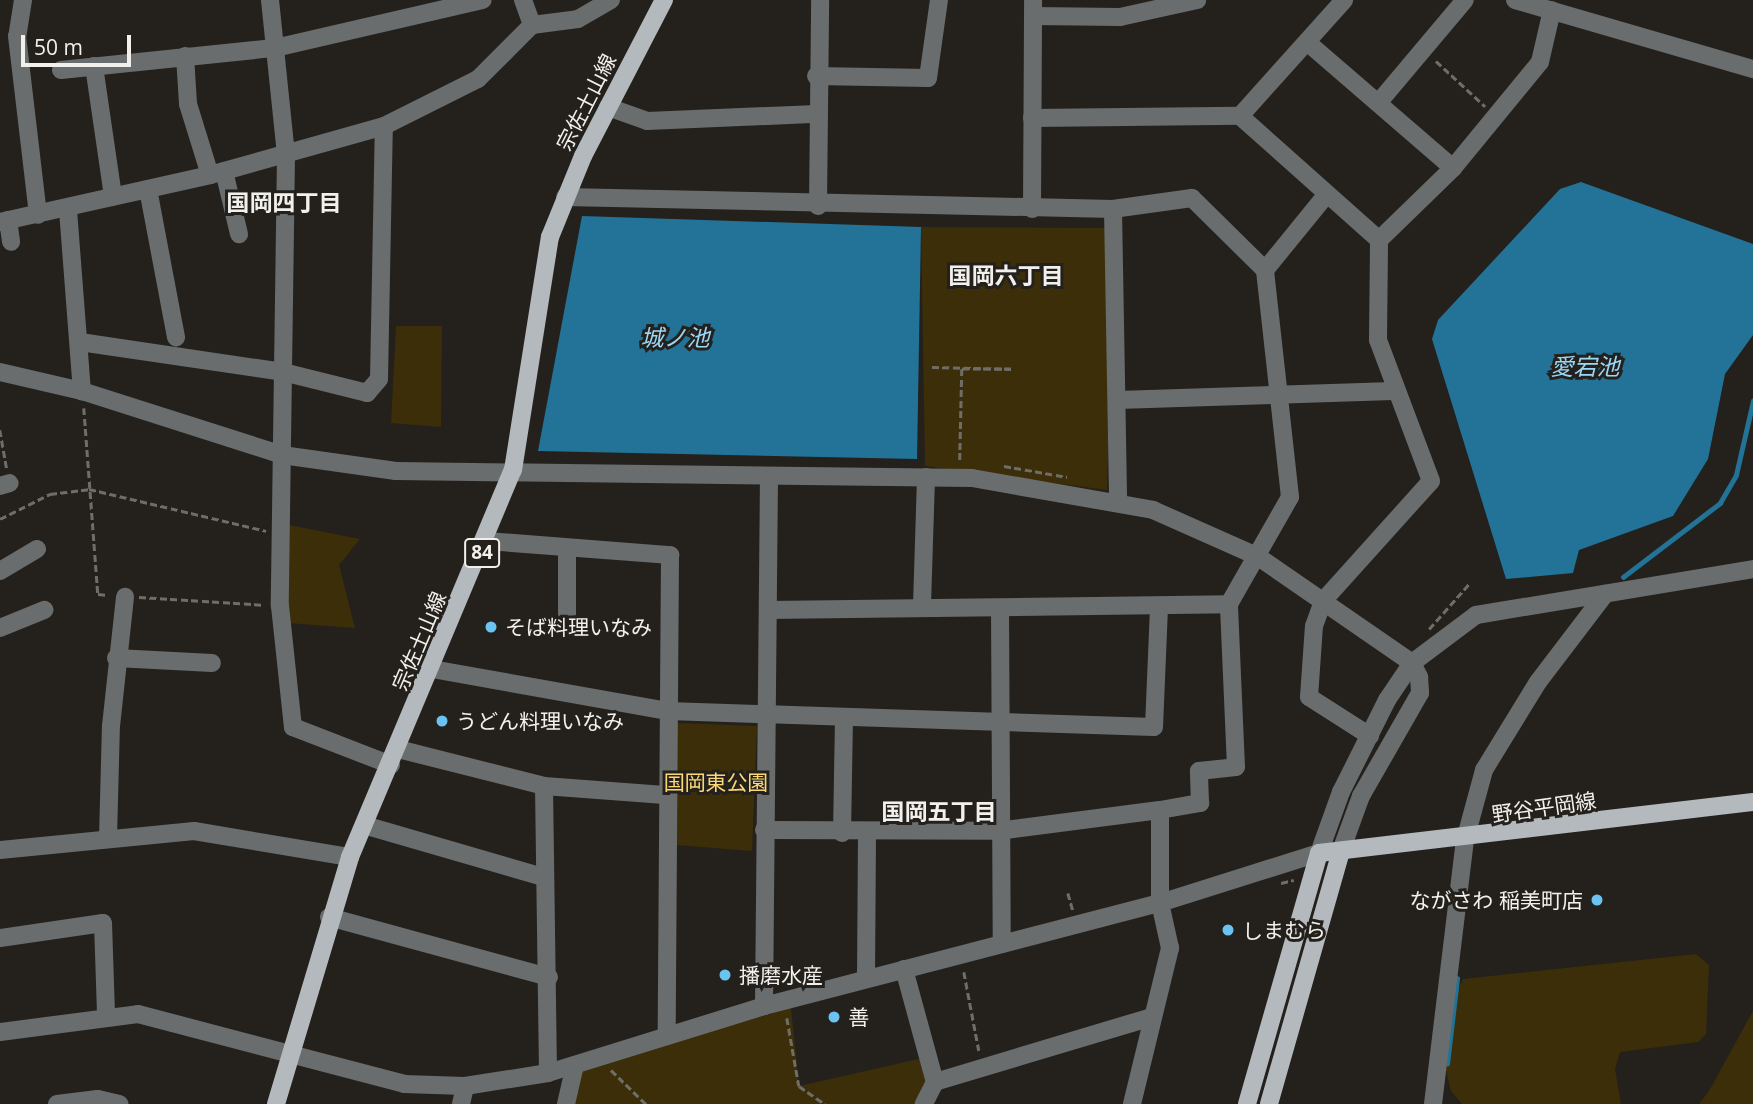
<!DOCTYPE html>
<meta charset="utf-8">
<style>
body{margin:0}
#map{position:relative;width:1753px;height:1104px;overflow:hidden;background:#24211c;font-family:"Open Sans","Noto Sans JP",sans-serif}
div>[style]{position:absolute}
[style*='--x']{left:calc(var(--x)*1px);top:calc(var(--y)*1px);width:calc(var(--w)*1px);rotate:calc(var(--a)*1deg)}
.green>*{inset:0;background:#3b2e09}
.water>*{inset:0;background:#227397}
.stream>*{height:4.5px;margin:-2.25px;padding:0 2.25px;transform-origin:2.25px;border-radius:2.25px;background:#227397}
.path>*{height:2.5px;margin-top:-1.25px;transform-origin:0;background:repeating-linear-gradient(90deg,#6f6d68 0 7px,transparent 0 10.5px)}
.minor>*{height:18px;margin:-9px;padding:0 9px;transform-origin:9px;border-radius:9px;background:#6a6d6e}
.major>*{height:18px;margin:-9px;padding:0 9px;transform-origin:9px;border-radius:9px;background:#b3b9bd}
.dots>*{width:19px;height:19px;translate:-50% -50%;box-sizing:border-box;border:4px solid #24211c;border-radius:50%}
span{translate:-50% -50%;white-space:nowrap;text-align:center;line-height:1.15;-webkit-text-stroke:6px #24211c;paint-order:stroke}
.shield-label span{padding:2px 5px;background:#24211c;border:2px solid;border-radius:5px;-webkit-text-stroke-width:0}
.shield-label{font-size:19px;color:#f2f0ed;font-weight:700}
.street-label{font-size:21px;color:#f2f0ed}
.poi-label{font-size:21px;color:#f2f0ed}
.left{translate:0 -50%;text-align:left}
.right{translate:-100% -50%;text-align:right}
.park-label{font-size:21px;color:#fbd774}
.neighbourhood-label{font-size:23px;color:#f2f0ed;font-weight:700}
.water-label{font-size:23px;color:#9bd6f6;font-style:italic}
.scale{position:absolute;left:21px;top:35px;width:110px;height:32px;box-sizing:border-box;border:4px solid #f2f0ed;border-top:0;padding-left:9px;font-size:21px;line-height:24px;white-space:nowrap;color:#f2f0ed;-webkit-text-stroke:5px #24211c;paint-order:stroke}
</style>
<div id="map">
<div class="green">
<i style="clip-path:polygon(921px 227px,1104px 228px,1114px 242px,1107px 490px,925px 466px)"></i>
<i style="clip-path:polygon(396px 326px,442px 326px,441px 427px,391px 423px)"></i>
<i style="clip-path:polygon(289px 525px,360px 539px,339px 565px,355px 628px,288px 623px)"></i>
<i style="clip-path:polygon(677px 723px,757px 726px,752px 851px,676px 845px)"></i>
<i style="clip-path:polygon(1696px 954px,1709px 965px,1706px 1034px,1698px 1042px,1620px 1052px,1615px 1069px,1621px 1104px,1462px 1104px,1451px 1091px,1444px 1062px,1452px 1002px,1463px 979px)"></i>
<i style="clip-path:polygon(791px 1008px,799px 1086px,923px 1058px,926px 1086px,917px 1104px,570px 1104px,573px 1071px)"></i>
<i style="clip-path:polygon(1753px 1011px,1753px 1104px,1699px 1104px,1709px 1091px)"></i>
</div>
<div class="water">
<i style="clip-path:polygon(1581px 182px,1753px 244px,1753px 335px,1725px 374px,1708px 459px,1673px 516px,1579px 550px,1573px 573px,1506px 579px,1432px 339px,1438px 320px,1560px 189px)"></i>
<i style="clip-path:polygon(582px 216px,921px 227px,917px 459px,538px 451px)"></i>
</div>
<div class="stream">
<i style="--x:1623;--y:577;--w:122;--a:-37.3"></i>
<i style="--x:1720;--y:503;--w:32;--a:-60"></i>
<i style="--x:1736;--y:475;--w:76;--a:-77.1"></i>
<i style="--x:1447;--y:1064;--w:86;--a:-83.3"></i>
</div>
<div class="path">
<i style="--x:1436;--y:61;--w:67;--a:42.6"></i>
<i style="--x:932;--y:367;--w:79;--a:1.5"></i>
<i style="--x:1011;--y:369;--w:49;--a:180"></i>
<i style="--x:962;--y:369;--w:91;--a:91.3"></i>
<i style="--x:84;--y:408;--w:187;--a:85.7"></i>
<i style="--x:98;--y:594;--w:10;--a:6"></i>
<i style="--x:0;--y:430;--w:39;--a:80"></i>
<i style="--x:1004;--y:466;--w:64;--a:9.9"></i>
<i style="--x:0;--y:519;--w:56;--a:-26.6"></i>
<i style="--x:50;--y:494;--w:39;--a:-7"></i>
<i style="--x:89;--y:489;--w:182;--a:13.3"></i>
<i style="--x:139;--y:597;--w:126;--a:3.6"></i>
<i style="--x:1429;--y:629;--w:60;--a:-48.4"></i>
<i style="--x:1281;--y:883;--w:13;--a:-13"></i>
<i style="--x:1068;--y:893;--w:19;--a:74"></i>
<i style="--x:964;--y:972;--w:80;--a:79.2"></i>
<i style="--x:787;--y:1018;--w:69;--a:80"></i>
<i style="--x:799;--y:1086;--w:32;--a:35"></i>
<i style="--x:611;--y:1070;--w:49;--a:44.2"></i>
</div>
<div class="minor">
<i style="--x:23;--y:0;--w:36;--a:99"></i>
<i style="--x:17;--y:36;--w:180;--a:83.3"></i>
<i style="--x:270;--y:0;--w:156;--a:84.1"></i>
<i style="--x:286;--y:155;--w:451;--a:90.8"></i>
<i style="--x:280;--y:606;--w:122;--a:83.9"></i>
<i style="--x:293;--y:727;--w:105;--a:21.2"></i>
<i style="--x:523;--y:0;--w:27;--a:70"></i>
<i style="--x:1515;--y:0;--w:248;--a:16.2"></i>
<i style="--x:1033;--y:16;--w:87;--a:0.7"></i>
<i style="--x:1120;--y:17;--w:79;--a:-12.4"></i>
<i style="--x:1307;--y:42;--w:193;--a:40.8"></i>
<i style="--x:185;--y:56;--w:48;--a:86.4"></i>
<i style="--x:188;--y:104;--w:74;--a:72.8"></i>
<i style="--x:94;--y:66;--w:132;--a:81.7"></i>
<i style="--x:61;--y:70;--w:215;--a:-5.9"></i>
<i style="--x:275;--y:48;--w:213;--a:-13"></i>
<i style="--x:816;--y:76;--w:112;--a:1"></i>
<i style="--x:928;--y:78;--w:79;--a:-82"></i>
<i style="--x:1379;--y:102;--w:133;--a:-49.9"></i>
<i style="--x:608;--y:107;--w:41;--a:19.7"></i>
<i style="--x:647;--y:121;--w:170;--a:-2.4"></i>
<i style="--x:1240;--y:116;--w:156;--a:-48.1"></i>
<i style="--x:1032;--y:118;--w:208;--a:-0.6"></i>
<i style="--x:1240;--y:116;--w:186;--a:41.7"></i>
<i style="--x:224;--y:171;--w:65;--a:76.6"></i>
<i style="--x:148;--y:189;--w:151;--a:79.3"></i>
<i style="--x:565;--y:197;--w:548;--a:1.25"></i>
<i style="--x:1113;--y:209;--w:294;--a:89"></i>
<i style="--x:818;--y:206;--w:206;--a:-89.4"></i>
<i style="--x:1032;--y:209;--w:209;--a:-89.7"></i>
<i style="--x:68;--y:210;--w:182;--a:85.6"></i>
<i style="--x:82;--y:391;--w:210;--a:17.7"></i>
<i style="--x:282;--y:455;--w:115;--a:8"></i>
<i style="--x:396;--y:471;--w:576;--a:0.7"></i>
<i style="--x:972;--y:478;--w:184;--a:10"></i>
<i style="--x:1153;--y:510;--w:114;--a:23.9"></i>
<i style="--x:1257;--y:556;--w:188;--a:34.6"></i>
<i style="--x:1412;--y:663;--w:16;--a:63"></i>
<i style="--x:1419;--y:677;--w:16;--a:86"></i>
<i style="--x:1420;--y:693;--w:119;--a:119.8"></i>
<i style="--x:1361;--y:796;--w:59;--a:110"></i>
<i style="--x:8;--y:220;--w:22;--a:82"></i>
<i style="--x:0;--y:222;--w:215;--a:-12.6"></i>
<i style="--x:210;--y:175;--w:181;--a:-15.7"></i>
<i style="--x:384;--y:126;--w:105;--a:-26.6"></i>
<i style="--x:478;--y:79;--w:76;--a:-45"></i>
<i style="--x:532;--y:25;--w:46;--a:-7.4"></i>
<i style="--x:578;--y:19;--w:38;--a:-30"></i>
<i style="--x:1265;--y:270;--w:98;--a:-50.8"></i>
<i style="--x:80;--y:342;--w:205;--a:8.4"></i>
<i style="--x:283;--y:372;--w:87;--a:14"></i>
<i style="--x:367;--y:393;--w:18;--a:-49"></i>
<i style="--x:379;--y:379;--w:253;--a:-88.9"></i>
<i style="--x:0;--y:372;--w:84;--a:13"></i>
<i style="--x:1118;--y:400;--w:275;--a:-1.9"></i>
<i style="--x:0;--y:486;--w:10;--a:-17"></i>
<i style="--x:487;--y:541;--w:184;--a:4.4"></i>
<i style="--x:670;--y:555;--w:481;--a:90.4"></i>
<i style="--x:567;--y:548;--w:66;--a:90"></i>
<i style="--x:0;--y:571;--w:43;--a:-30.7"></i>
<i style="--x:922;--y:605;--w:128;--a:-88.2"></i>
<i style="--x:1000;--y:608;--w:336;--a:89.7"></i>
<i style="--x:768;--y:610;--w:461;--a:-0.7"></i>
<i style="--x:0;--y:628;--w:48;--a:-22.2"></i>
<i style="--x:116;--y:658;--w:96;--a:3"></i>
<i style="--x:432;--y:669;--w:240;--a:10.1"></i>
<i style="--x:668;--y:711;--w:486;--a:1.9"></i>
<i style="--x:1154;--y:727;--w:119;--a:-87.6"></i>
<i style="--x:1370;--y:736;--w:72;--a:-147.4"></i>
<i style="--x:1309;--y:697;--w:71;--a:-86"></i>
<i style="--x:1314;--y:626;--w:27;--a:-70"></i>
<i style="--x:1323;--y:601;--w:161;--a:-48"></i>
<i style="--x:1431;--y:481;--w:151;--a:-110.6"></i>
<i style="--x:1378;--y:340;--w:100;--a:-89.4"></i>
<i style="--x:1379;--y:240;--w:103;--a:-44.2"></i>
<i style="--x:1453;--y:168;--w:137;--a:-50.6"></i>
<i style="--x:1540;--y:62;--w:53;--a:-77"></i>
<i style="--x:398;--y:749;--w:151;--a:14.2"></i>
<i style="--x:544;--y:786;--w:121;--a:4.3"></i>
<i style="--x:544;--y:786;--w:287;--a:89.2"></i>
<i style="--x:364;--y:825;--w:186;--a:16.2"></i>
<i style="--x:764;--y:830;--w:234;--a:0.2"></i>
<i style="--x:998;--y:831;--w:163;--a:-7.4"></i>
<i style="--x:1160;--y:810;--w:41;--a:-9.9"></i>
<i style="--x:1200;--y:803;--w:32;--a:-92"></i>
<i style="--x:1199;--y:771;--w:37;--a:-6"></i>
<i style="--x:1236;--y:767;--w:163;--a:-92.5"></i>
<i style="--x:1229;--y:604;--w:123;--a:-60.3"></i>
<i style="--x:1290;--y:497;--w:228;--a:-96.3"></i>
<i style="--x:1265;--y:270;--w:103;--a:-135.4"></i>
<i style="--x:1192;--y:198;--w:80;--a:172.1"></i>
<i style="--x:842;--y:833;--w:116;--a:-89"></i>
<i style="--x:108;--y:838;--w:112;--a:-88.5"></i>
<i style="--x:111;--y:726;--w:130;--a:-83.8"></i>
<i style="--x:0;--y:850;--w:195;--a:-5.6"></i>
<i style="--x:194;--y:831;--w:158;--a:9.5"></i>
<i style="--x:329;--y:917;--w:228;--a:15.3"></i>
<i style="--x:0;--y:938;--w:104;--a:-8.3"></i>
<i style="--x:103;--y:923;--w:92;--a:88.1"></i>
<i style="--x:904;--y:969;--w:117;--a:74.7"></i>
<i style="--x:935;--y:1082;--w:25;--a:117"></i>
<i style="--x:866;--y:978;--w:145;--a:-89.6"></i>
<i style="--x:764;--y:1006;--w:529;--a:-89.46"></i>
<i style="--x:0;--y:1032;--w:139;--a:-7.4"></i>
<i style="--x:138;--y:1014;--w:275;--a:14.7"></i>
<i style="--x:404;--y:1084;--w:61;--a:1.9"></i>
<i style="--x:465;--y:1086;--w:84;--a:-8.9"></i>
<i style="--x:548;--y:1073;--w:226;--a:-17.2"></i>
<i style="--x:764;--y:1006;--w:409;--a:-14.6"></i>
<i style="--x:1160;--y:903;--w:167;--a:-17.5"></i>
<i style="--x:1319;--y:853;--w:65;--a:-70.2"></i>
<i style="--x:1341;--y:792;--w:103;--a:-63.4"></i>
<i style="--x:1387;--y:700;--w:45;--a:-56"></i>
<i style="--x:1412;--y:663;--w:80;--a:-36.9"></i>
<i style="--x:1476;--y:615;--w:281;--a:-9.4"></i>
<i style="--x:935;--y:1082;--w:227;--a:-16.7"></i>
<i style="--x:57;--y:1104;--w:41;--a:-7"></i>
<i style="--x:98;--y:1099;--w:22;--a:13"></i>
<i style="--x:461;--y:1104;--w:18;--a:-77"></i>
<i style="--x:566;--y:1104;--w:40;--a:-77"></i>
<i style="--x:1132;--y:1104;--w:161;--a:-76.3"></i>
<i style="--x:1170;--y:948;--w:46;--a:-102.5"></i>
<i style="--x:1160;--y:903;--w:93;--a:-90"></i>
<i style="--x:1433;--y:1104;--w:266;--a:-83.1"></i>
<i style="--x:1465;--y:840;--w:73;--a:-74.8"></i>
<i style="--x:1484;--y:770;--w:103;--a:-58.5"></i>
<i style="--x:1538;--y:682;--w:111;--a:-52.7"></i>
</div>
<div class="major">
<i style="--x:276;--y:1104;--w:258;--a:-73.3"></i>
<i style="--x:350;--y:857;--w:420;--a:-67.2"></i>
<i style="--x:513;--y:470;--w:236;--a:-81"></i>
<i style="--x:550;--y:237;--w:87;--a:-67.8"></i>
<i style="--x:583;--y:156;--w:176;--a:-62.6"></i>
<i style="--x:1247;--y:1104;--w:261;--a:-74"></i>
<i style="--x:1319;--y:853;--w:437;--a:-6.7"></i>
<i style="--x:1269;--y:1104;--w:263;--a:-74.1"></i>
</div>
<div class="dots">
<i style="left:491px;top:627px;background:#6ac3f1"></i>
<i style="left:442px;top:721px;background:#6ac3f1"></i>
<i style="left:1597px;top:900px;background:#6ac3f1"></i>
<i style="left:1228px;top:930px;background:#6ac3f1"></i>
<i style="left:725px;top:975px;background:#6ac3f1"></i>
<i style="left:834px;top:1017px;background:#6ac3f1"></i>
</div>
<div class="shield-label">
<span style="left:482px;top:553px">84</span>
</div>
<div class="street-label">
<span style="left:586px;top:102px;rotate:-63deg">宗佐土山線</span>
<span style="left:419px;top:641px;rotate:-67deg">宗佐土山線</span>
<span style="left:1544px;top:807px;rotate:-8deg">野谷平岡線</span>
</div>
<div class="poi-label">
<span class="left" style="left:505px;top:627px">そば料理いなみ</span>
<span class="left" style="left:456px;top:721px">うどん料理いなみ</span>
<span class="right" style="left:1583px;top:900px">ながさわ 稲美町店</span>
<span class="left" style="left:1242px;top:930px">しまむら</span>
<span class="left" style="left:739px;top:975px">播磨水産</span>
<span class="left" style="left:848px;top:1017px">善</span>
</div>
<div class="park-label">
<span style="left:716px;top:782px">国岡東公園</span>
</div>
<div class="neighbourhood-label">
<span style="left:284px;top:202px">国岡四丁目</span>
<span style="left:1006px;top:275px">国岡六丁目</span>
<span style="left:939px;top:811px">国岡五丁目</span>
</div>
<div class="water-label">
<span style="left:675px;top:337px">城ノ池</span>
<span style="left:1585px;top:366px">愛宕池</span>
</div>
<div class="scale">50 m</div>
</div>
